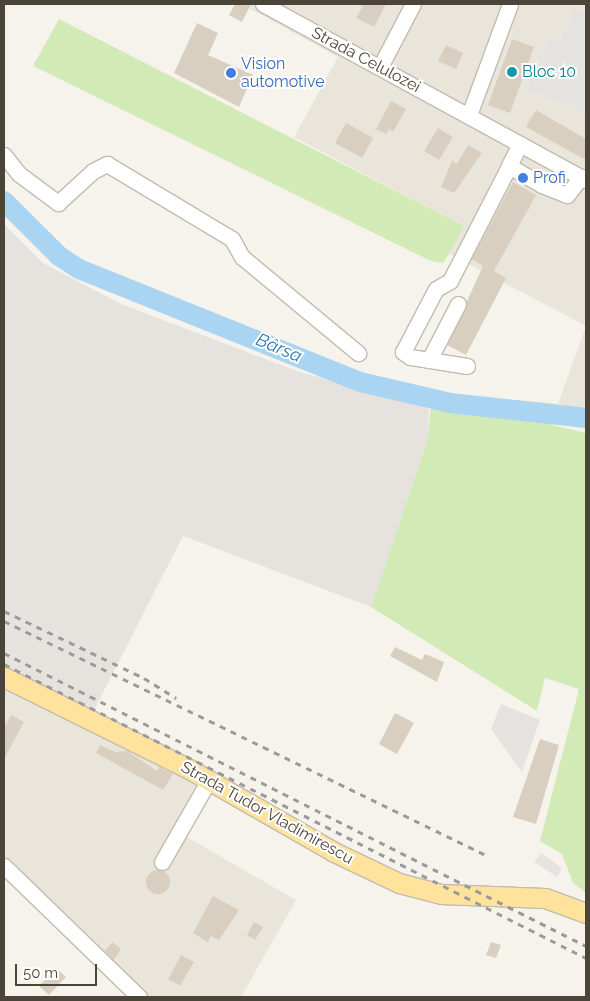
<!DOCTYPE html>
<meta charset="utf-8">
<style>
body{margin:0}
#map{position:relative;width:590px;height:1001px;overflow:hidden;background:#f6f3ec;font-family:Raleway,sans-serif}
div>[style]{position:absolute}
[style*='--x']{left:calc(var(--x)*1px);top:calc(var(--y)*1px);width:calc(var(--w)*1px);rotate:calc(var(--a)*1deg)}
.residential>*{inset:0;background:#eae5da}
.industrial>*{inset:0;background:#e6e2dd}
.green>*{inset:0;background:#d2eab5}
.parking>*{inset:0;background:#e5e3e0}
.river>*{height:20px;margin:-10px;padding:0 10px;transform-origin:10px;border-radius:10px;background:#a9d4f2}
.building>*{inset:0;background:#d8cfc1}
.round{border-radius:50%}
.roads{filter:drop-shadow(1px 0 #c2bbae) drop-shadow(-1px 0 #c2bbae) drop-shadow(0 1px #c2bbae) drop-shadow(0 -1px #c2bbae)}
.minor>*{height:15px;margin:-7.5px;padding:0 7.5px;transform-origin:7.5px;border-radius:7.5px;background:#fff}
.major>*{height:19px;margin:-9.5px;padding:0 9.5px;transform-origin:9.5px;border-radius:9.5px;background:#ffe39c}
.rail>*{height:3px;margin-top:-1.5px;transform-origin:0;background:repeating-linear-gradient(90deg,#9a9a9a 0 6px,transparent 0 12px)}
.dots>*{width:14px;height:14px;translate:-50% -50%;box-sizing:border-box;border:2px solid #fff;border-radius:50%}
span{translate:-50% -50%;white-space:nowrap;text-align:center;line-height:1.15;-webkit-text-stroke:4px #fff;paint-order:stroke}
.street-label{font-size:16px;color:#4b4439}
.shop-label{font-size:16px;color:#366cbe}
.left{translate:0 -50%;text-align:left}
.culture-label{font-size:16px;color:#0d838f}
.water-label{font-size:18px;color:#2e7ab2;font-style:italic}
.frame{position:absolute;inset:0;border:5px solid #4b4439;pointer-events:none}
.scale{position:absolute;left:15px;top:964px;width:82px;height:22px;box-sizing:border-box;border:2px solid #4b4439;border-top:0;padding-left:6px;font-size:15px;line-height:18px;white-space:nowrap;color:#4b4439;-webkit-text-stroke:4px #fff;paint-order:stroke}
</style>
<div id="map">
<div class="residential">
<i style="clip-path:polygon(241px 4px,586px 4px,586px 411px,558px 404px,586px 326px,449px 254px,463px 226px,294px 137px,338px 57px)"></i>
<i style="clip-path:polygon(4px 669px,204px 769px,173px 829px,296px 900px,241px 997px,131px 997px,4px 877px)"></i>
</div>
<div class="industrial">
<i style="clip-path:polygon(4px 224px,43px 263px,121px 304px,297px 371px,429px 409px,428px 438px,371px 607px,183px 536px,92px 714px,4px 669px)"></i>
</div>
<div class="green">
<i style="clip-path:polygon(59px 19px,464px 226px,449px 254px,443px 263px,431px 261px,33px 66px)"></i>
<i style="clip-path:polygon(432px 392px,558px 404px,552px 425px,586px 433px,586px 893px,573px 883px,562px 854px,540px 841px,579px 689px,545px 678px,537px 711px,371px 607px,428px 438px)"></i>
</div>
<div class="parking">
<i style="clip-path:polygon(573px 8px,586px 13px,586px 112px,527px 90px,547px 38px,560px 43px)"></i>
<i style="clip-path:polygon(501px 704px,540px 720px,522px 772px,491px 729px)"></i>
<i style="clip-path:polygon(541px 853px,562px 868px,557px 877px,534px 862px)"></i>
</div>
<div class="river">
<i style="--x:4;--y:201;--w:78;--a:45"></i>
<i style="--x:59;--y:256;--w:24;--a:33"></i>
<i style="--x:79;--y:269;--w:303;--a:21.9"></i>
<i style="--x:360;--y:382;--w:92;--a:13.1"></i>
<i style="--x:450;--y:403;--w:137;--a:6.3"></i>
</div>
<div class="building">
<i style="clip-path:polygon(235px 4px,251px 4px,242px 22px,229px 15px)"></i>
<i style="clip-path:polygon(364px 4px,386px 4px,374px 27px,356px 18px)"></i>
<i style="clip-path:polygon(197px 23px,218px 33px,208px 55px,253px 75px,239px 107px,174px 73px)"></i>
<i style="clip-path:polygon(512px 39px,534px 47px,510px 113px,488px 105px)"></i>
<i style="clip-path:polygon(446px 45px,463px 53px,456px 69px,438px 61px)"></i>
<i style="clip-path:polygon(391px 101px,406px 109px,393px 132px,389px 129px,386px 134px,376px 129px)"></i>
<i style="clip-path:polygon(536px 110px,586px 139px,586px 160px,526px 127px)"></i>
<i style="clip-path:polygon(346px 123px,373px 138px,362px 158px,335px 143px)"></i>
<i style="clip-path:polygon(438px 128px,453px 137px,439px 160px,424px 151px)"></i>
<i style="clip-path:polygon(468px 145px,482px 153px,454px 193px,441px 187px,452px 161px,457px 164px)"></i>
<i style="clip-path:polygon(513px 182px,536px 195px,494px 271px,506px 278px,466px 355px,447px 345px,483px 266px,472px 259px)"></i>
<i style="clip-path:polygon(395px 647px,422px 660px,425px 654px,444px 662px,437px 682px,390px 656px)"></i>
<i style="clip-path:polygon(395px 713px,414px 723px,397px 754px,379px 744px)"></i>
<i style="clip-path:polygon(11px 715px,24px 722px,4px 759px,4px 728px)"></i>
<i style="clip-path:polygon(540px 739px,559px 745px,536px 824px,513px 817px)"></i>
<i style="clip-path:polygon(100px 745px,115px 752px,127px 751px,157px 771px,159px 767px,173px 774px,163px 790px,96px 753px)"></i>
<i class="round" style="left:146px;top:870px;width:24px;height:24px"></i>
<i style="clip-path:polygon(213px 896px,239px 910px,219px 940px,211px 936px,208px 942px,193px 933px)"></i>
<i style="clip-path:polygon(254px 922px,263px 927px,255px 940px,247px 935px)"></i>
<i style="clip-path:polygon(112px 942px,121px 949px,114px 960px,105px 951px)"></i>
<i style="clip-path:polygon(491px 942px,501px 945px,496px 958px,486px 955px)"></i>
<i style="clip-path:polygon(181px 955px,194px 962px,180px 986px,168px 979px)"></i>
<i style="clip-path:polygon(56px 968px,66px 977px,49px 995px,39px 986px)"></i>
</div>
<div class="roads">
<div class="minor">
<i style="--x:263;--y:4;--w:368;--a:28.6"></i>
<i style="--x:380;--y:67;--w:71;--a:-62.4"></i>
<i style="--x:469;--y:115;--w:118;--a:-69.7"></i>
<i style="--x:520;--y:144;--w:25;--a:117"></i>
<i style="--x:509;--y:166;--w:38;--a:30"></i>
<i style="--x:542;--y:185;--w:27;--a:22"></i>
<i style="--x:567;--y:195;--w:23;--a:-52"></i>
<i style="--x:4;--y:155;--w:24;--a:52"></i>
<i style="--x:19;--y:174;--w:49;--a:36.6"></i>
<i style="--x:58;--y:203;--w:47;--a:-42.4"></i>
<i style="--x:93;--y:171;--w:16;--a:-27"></i>
<i style="--x:107;--y:164;--w:146;--a:31"></i>
<i style="--x:232;--y:239;--w:21;--a:61"></i>
<i style="--x:242;--y:257;--w:151;--a:39.6"></i>
<i style="--x:429;--y:360;--w:63;--a:-62.6"></i>
<i style="--x:467;--y:366;--w:58;--a:-171"></i>
<i style="--x:410;--y:357;--w:9;--a:-144"></i>
<i style="--x:403;--y:352;--w:71;--a:-62.4"></i>
<i style="--x:436;--y:289;--w:16;--a:-30"></i>
<i style="--x:450;--y:281;--w:129;--a:-62.8"></i>
<i style="--x:162;--y:862;--w:95;--a:-60.2"></i>
<i style="--x:4;--y:866;--w:188;--a:44.1"></i>
</div>
<div class="major">
<i style="--x:4;--y:677;--w:209;--a:26.4"></i>
<i style="--x:191;--y:770;--w:165;--a:29.8"></i>
<i style="--x:334;--y:852;--w:72;--a:25.5"></i>
<i style="--x:399;--y:883;--w:43;--a:14.7"></i>
<i style="--x:441;--y:894;--w:104;--a:2.2"></i>
<i style="--x:545;--y:898;--w:44;--a:20.1"></i>
</div>
</div>
<div class="rail">
<i style="--x:4;--y:611;--w:155;--a:25.6"></i>
<i style="--x:144;--y:678;--w:38;--a:32"></i>
<i style="--x:4;--y:621;--w:536;--a:25.9"></i>
<i style="--x:4;--y:653;--w:652;--a:26.72"></i>
<i style="--x:4;--y:664;--w:652;--a:26.8"></i>
</div>
<div class="dots">
<i style="left:512px;top:72px;background:#0f9aa8"></i>
<i style="left:231px;top:73px;background:#3f7fe0"></i>
<i style="left:523px;top:178px;background:#3f7fe0"></i>
</div>
<div class="street-label">
<span style="left:366px;top:60px;rotate:28deg">Strada Celulozei</span>
<span style="left:267px;top:813px;rotate:29deg">Strada Tudor Vladimirescu</span>
</div>
<div class="shop-label">
<span class="left" style="left:241px;top:73px">Vision<br>automotive</span>
<span class="left" style="left:533px;top:178px">Profi</span>
</div>
<div class="culture-label">
<span class="left" style="left:522px;top:72px">Bloc 10</span>
</div>
<div class="water-label">
<span style="left:279px;top:348px;rotate:23deg">Bârsa</span>
</div>
<div class="frame"></div>
<div class="scale">50 m</div>
</div>
